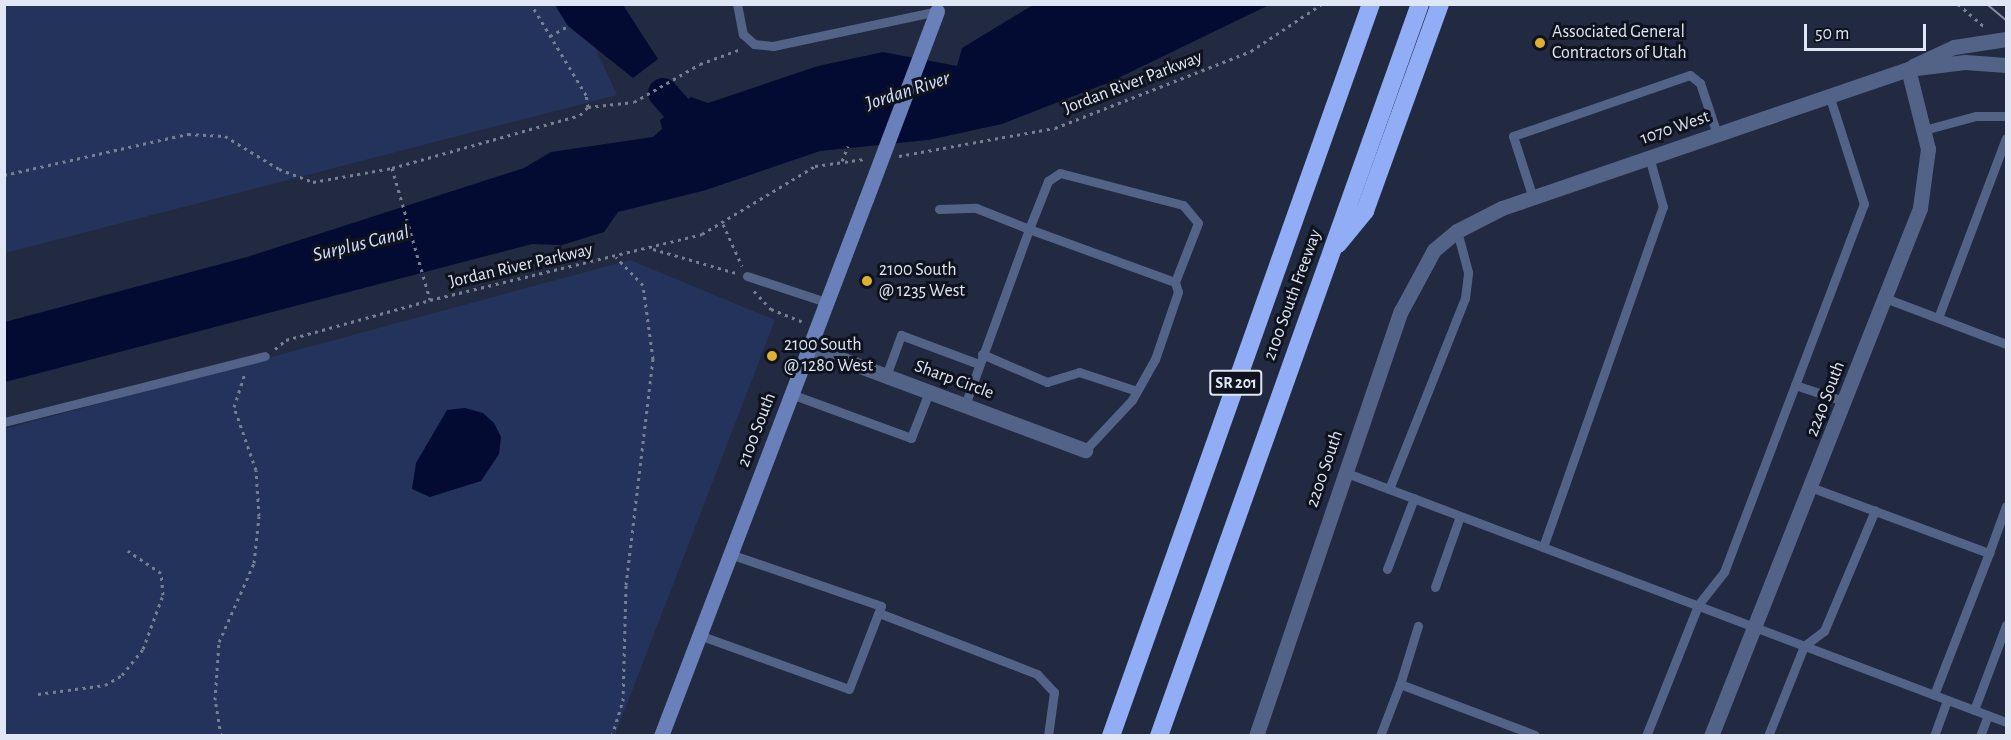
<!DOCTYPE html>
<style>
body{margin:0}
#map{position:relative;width:2011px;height:740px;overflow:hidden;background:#212a41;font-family:"Alegreya Sans",sans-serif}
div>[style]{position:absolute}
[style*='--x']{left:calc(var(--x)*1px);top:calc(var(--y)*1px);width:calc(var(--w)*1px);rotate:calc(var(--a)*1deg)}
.green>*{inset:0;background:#24335c}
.water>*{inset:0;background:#040b32}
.river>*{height:30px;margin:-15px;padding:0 15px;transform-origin:15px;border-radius:15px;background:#040b32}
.path>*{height:3px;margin-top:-1.5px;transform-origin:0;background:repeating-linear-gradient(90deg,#767e91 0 3px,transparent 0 7.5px)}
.lane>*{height:9px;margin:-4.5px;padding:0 4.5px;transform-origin:4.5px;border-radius:4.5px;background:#536287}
.street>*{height:15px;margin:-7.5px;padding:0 7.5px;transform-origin:7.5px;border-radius:7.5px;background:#536287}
.secondary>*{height:15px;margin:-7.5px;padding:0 7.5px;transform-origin:7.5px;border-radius:7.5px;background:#6980ba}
.highway>*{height:18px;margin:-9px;padding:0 9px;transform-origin:9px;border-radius:9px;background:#90adf6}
.tram>*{height:1.5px;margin:-0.75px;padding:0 0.75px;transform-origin:0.75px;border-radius:0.75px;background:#858d9f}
.secondary-bridge>*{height:15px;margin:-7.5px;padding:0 7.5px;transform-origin:7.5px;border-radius:7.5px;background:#6980ba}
.dots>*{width:16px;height:16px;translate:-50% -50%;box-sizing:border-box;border:3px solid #0f131e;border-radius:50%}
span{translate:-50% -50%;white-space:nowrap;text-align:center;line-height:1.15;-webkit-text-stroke:6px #0f131e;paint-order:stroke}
.shield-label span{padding:2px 4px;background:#0f131e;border:2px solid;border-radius:4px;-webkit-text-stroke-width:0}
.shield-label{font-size:16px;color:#dfe6f5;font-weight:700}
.poi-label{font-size:18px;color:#dfe6f5}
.left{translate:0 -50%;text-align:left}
.street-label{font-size:18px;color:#dfe6f5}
.water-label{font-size:20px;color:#d3e0fe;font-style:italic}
.frame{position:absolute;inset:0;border:6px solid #dfe6f5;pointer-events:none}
.scale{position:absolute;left:1804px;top:24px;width:122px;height:27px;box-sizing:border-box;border:3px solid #dfe6f5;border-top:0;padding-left:8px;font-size:18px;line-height:21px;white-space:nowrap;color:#dfe6f5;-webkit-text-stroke:4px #0f131e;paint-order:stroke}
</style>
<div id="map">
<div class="green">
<i style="clip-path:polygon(4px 5px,555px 5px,568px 26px,592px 41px,617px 95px,5px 253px)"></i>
<i style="clip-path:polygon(630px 260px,775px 320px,615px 735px,5px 735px,5px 429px)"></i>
</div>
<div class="water">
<i style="clip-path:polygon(555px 5px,623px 5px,658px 59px,633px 78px,568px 26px)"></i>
<i style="clip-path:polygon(1033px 5px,1269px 5px,1110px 82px,1002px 124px,928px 140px,820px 151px,706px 190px,618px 212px,604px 232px,562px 245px,532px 244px,5px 382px,5px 322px,247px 257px,524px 168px,551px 152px,653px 137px,662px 129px,660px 120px,691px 97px,708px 103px,818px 66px,883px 52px,957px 66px,962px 48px)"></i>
<i style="clip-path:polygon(465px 408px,483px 413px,494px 423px,501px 437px,499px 454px,481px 481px,430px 497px,412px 489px,416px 463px,447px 410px)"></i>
</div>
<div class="river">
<i style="--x:663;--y:93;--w:60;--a:48.4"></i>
</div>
<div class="path">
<i style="--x:1958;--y:4;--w:35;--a:41"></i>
<i style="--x:550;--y:36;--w:21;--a:-29"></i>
<i style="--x:588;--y:107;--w:46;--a:-6.2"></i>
<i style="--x:634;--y:102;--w:76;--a:-29.9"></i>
<i style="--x:700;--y:64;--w:44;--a:-20.1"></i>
<i style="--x:899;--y:156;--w:158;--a:-10.2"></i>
<i style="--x:1055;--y:128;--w:211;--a:-21.4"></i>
<i style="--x:1251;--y:51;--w:85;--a:-33.5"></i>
<i style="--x:842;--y:161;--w:16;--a:-68"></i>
<i style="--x:392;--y:168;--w:137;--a:73.9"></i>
<i style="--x:4;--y:175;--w:189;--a:-12.6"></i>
<i style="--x:188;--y:134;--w:37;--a:3"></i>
<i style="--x:225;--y:136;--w:63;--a:31.4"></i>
<i style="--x:279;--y:169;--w:36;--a:21"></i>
<i style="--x:313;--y:182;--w:80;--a:-10"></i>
<i style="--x:392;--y:168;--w:195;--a:-15.7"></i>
<i style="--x:580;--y:115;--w:11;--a:-45"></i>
<i style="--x:588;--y:107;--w:12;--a:-99"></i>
<i style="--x:586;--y:95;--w:106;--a:-121.1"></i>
<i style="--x:723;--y:224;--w:46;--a:65.7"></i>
<i style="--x:653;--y:249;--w:86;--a:16.1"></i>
<i style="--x:754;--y:291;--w:25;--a:47"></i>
<i style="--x:771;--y:309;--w:35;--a:22"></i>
<i style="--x:275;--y:349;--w:14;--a:-39"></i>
<i style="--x:286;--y:340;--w:149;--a:-15.5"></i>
<i style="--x:430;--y:300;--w:280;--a:-13.6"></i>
<i style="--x:702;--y:234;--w:132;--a:-31"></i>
<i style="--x:815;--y:166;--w:50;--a:-8"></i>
<i style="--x:38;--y:694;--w:68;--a:-7.7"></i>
<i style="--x:105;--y:685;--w:20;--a:-30"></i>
<i style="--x:122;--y:675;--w:33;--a:-51"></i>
<i style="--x:143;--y:649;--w:58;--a:-69.7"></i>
<i style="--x:163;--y:595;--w:22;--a:-95"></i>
<i style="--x:161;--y:573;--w:40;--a:-146"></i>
<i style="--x:221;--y:736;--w:36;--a:-99"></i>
<i style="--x:215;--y:700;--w:58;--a:-86.1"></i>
<i style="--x:219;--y:642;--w:86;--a:-66.1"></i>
<i style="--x:254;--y:563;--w:47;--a:-83.9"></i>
<i style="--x:259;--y:516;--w:46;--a:-93.7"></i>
<i style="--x:256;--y:470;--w:67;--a:-109.2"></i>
<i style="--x:234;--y:407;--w:35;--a:-72"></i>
<i style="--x:612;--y:736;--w:37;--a:-73"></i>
<i style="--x:623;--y:701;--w:116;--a:-88.5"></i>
<i style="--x:626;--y:585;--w:228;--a:-83.2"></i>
<i style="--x:653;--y:359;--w:75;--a:-97.7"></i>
<i style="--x:643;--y:285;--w:39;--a:-134"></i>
</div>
<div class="lane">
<i style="--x:737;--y:4;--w:31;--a:79"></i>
<i style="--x:743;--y:34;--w:15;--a:42"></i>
<i style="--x:754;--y:44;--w:19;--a:6"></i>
<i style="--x:773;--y:46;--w:168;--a:-12"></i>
<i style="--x:1924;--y:130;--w:54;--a:-15.1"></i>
<i style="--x:1976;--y:116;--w:30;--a:0"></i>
<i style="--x:1533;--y:198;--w:65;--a:-107.9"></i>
<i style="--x:1513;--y:136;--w:187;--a:-19"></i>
<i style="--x:1690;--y:75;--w:13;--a:39"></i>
<i style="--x:1700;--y:83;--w:54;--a:71.6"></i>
<i style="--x:939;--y:209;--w:37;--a:-2"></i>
<i style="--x:976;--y:208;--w:57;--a:21.6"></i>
<i style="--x:1029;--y:229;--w:52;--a:-68.4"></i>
<i style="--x:1048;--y:181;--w:14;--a:-34"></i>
<i style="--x:1060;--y:173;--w:127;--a:14.6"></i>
<i style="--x:1183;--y:205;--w:23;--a:50"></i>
<i style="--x:1198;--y:223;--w:63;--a:111.3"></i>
<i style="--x:747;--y:276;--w:83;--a:18.2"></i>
<i style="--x:1885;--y:298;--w:129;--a:20.8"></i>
<i style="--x:1938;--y:318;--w:192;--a:-69.3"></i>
<i style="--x:982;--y:354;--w:71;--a:23.3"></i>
<i style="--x:1047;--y:382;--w:34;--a:-17"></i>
<i style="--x:1079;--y:372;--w:61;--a:18.1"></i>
<i style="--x:886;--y:376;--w:44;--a:-69.9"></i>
<i style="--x:901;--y:335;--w:83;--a:20.4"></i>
<i style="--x:1795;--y:385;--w:54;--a:18.4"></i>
<i style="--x:791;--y:394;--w:128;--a:20.1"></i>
<i style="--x:911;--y:438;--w:49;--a:-68.6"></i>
<i style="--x:965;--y:405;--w:187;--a:-70"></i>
<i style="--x:1029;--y:229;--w:155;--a:20"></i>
<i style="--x:1175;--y:282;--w:10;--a:73"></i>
<i style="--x:1178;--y:292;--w:71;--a:108.9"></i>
<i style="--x:1155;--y:359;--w:47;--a:119.3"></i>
<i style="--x:1132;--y:400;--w:69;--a:133.2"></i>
<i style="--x:4;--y:422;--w:269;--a:-14.2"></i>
<i style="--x:1344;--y:472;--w:708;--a:20.69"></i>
<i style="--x:1813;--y:488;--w:188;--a:20.3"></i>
<i style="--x:1989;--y:553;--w:152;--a:111.2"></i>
<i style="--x:1389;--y:489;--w:206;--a:-68.3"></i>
<i style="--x:1465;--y:298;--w:26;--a:-83"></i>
<i style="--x:1468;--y:272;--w:42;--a:-105"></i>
<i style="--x:1543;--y:547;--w:361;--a:-70.6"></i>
<i style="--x:1663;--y:207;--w:52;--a:-105.6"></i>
<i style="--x:1989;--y:553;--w:50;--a:-70.1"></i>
<i style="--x:1387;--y:569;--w:76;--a:-69.2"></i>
<i style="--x:1435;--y:587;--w:75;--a:-70.6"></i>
<i style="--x:879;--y:613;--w:169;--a:21.1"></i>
<i style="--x:1037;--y:674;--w:25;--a:47"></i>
<i style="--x:1054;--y:692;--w:44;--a:97.8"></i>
<i style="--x:699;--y:635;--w:159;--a:19.8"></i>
<i style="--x:849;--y:689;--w:89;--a:-68.9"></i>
<i style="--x:881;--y:606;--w:160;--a:-161"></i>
<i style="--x:1400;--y:684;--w:61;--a:-72.8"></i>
<i style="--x:1974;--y:710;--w:91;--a:-69.4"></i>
<i style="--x:1380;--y:736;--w:56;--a:-69"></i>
<i style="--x:1400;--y:684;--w:144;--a:20.7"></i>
<i style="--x:1646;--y:736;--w:141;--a:-68.3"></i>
<i style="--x:1698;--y:605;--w:42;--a:-51.8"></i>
<i style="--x:1724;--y:572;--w:394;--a:-69.2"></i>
<i style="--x:1864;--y:204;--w:114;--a:-107.8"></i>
<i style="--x:1768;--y:736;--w:97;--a:-68.2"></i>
<i style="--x:1804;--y:646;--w:25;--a:-37"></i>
<i style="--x:1824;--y:631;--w:131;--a:-67.1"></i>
<i style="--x:1934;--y:736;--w:38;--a:-70"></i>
<i style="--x:1980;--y:736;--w:22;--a:-69"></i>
</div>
<div class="street">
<i style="--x:1913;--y:66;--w:45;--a:-24.9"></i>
<i style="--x:1954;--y:47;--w:53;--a:-8.7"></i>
<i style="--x:809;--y:347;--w:295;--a:20.5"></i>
<i style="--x:1256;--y:736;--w:449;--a:-71.2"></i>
<i style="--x:1401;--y:311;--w:69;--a:-61.6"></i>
<i style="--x:1434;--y:250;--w:30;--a:-40"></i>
<i style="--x:1457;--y:231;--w:51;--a:-27.1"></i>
<i style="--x:1502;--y:208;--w:429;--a:-18.9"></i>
<i style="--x:1908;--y:69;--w:57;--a:-7"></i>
<i style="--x:1965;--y:62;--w:41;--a:4.2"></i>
<i style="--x:1711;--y:736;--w:568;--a:-68.4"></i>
<i style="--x:1920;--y:208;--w:60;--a:-82.3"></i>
<i style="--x:1928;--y:149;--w:82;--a:-104"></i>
</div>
<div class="secondary">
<i style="--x:661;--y:736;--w:575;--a:-69.11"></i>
</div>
<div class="highway">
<i style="--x:1338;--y:244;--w:43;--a:-50.7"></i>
<i style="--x:1365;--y:211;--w:220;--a:-70.1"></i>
<i style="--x:1111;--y:736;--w:777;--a:-70.45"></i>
<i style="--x:1159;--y:736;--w:777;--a:-70.38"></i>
</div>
<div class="tram">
<i style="--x:1987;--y:4;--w:25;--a:40"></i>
</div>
<div class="secondary-bridge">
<i style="--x:866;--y:199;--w:201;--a:-69.3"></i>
</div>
<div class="dots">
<i style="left:1540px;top:43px;background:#deb133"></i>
<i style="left:867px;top:281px;background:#deb133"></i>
<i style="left:772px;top:356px;background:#deb133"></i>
</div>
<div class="shield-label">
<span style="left:1236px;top:383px">SR 201</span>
</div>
<div class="poi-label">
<span class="left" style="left:1552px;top:43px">Associated General<br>Contractors of Utah</span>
<span class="left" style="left:879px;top:281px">2100 South<br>@ 1235 West</span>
<span class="left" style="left:784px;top:356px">2100 South<br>@ 1280 West</span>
</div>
<div class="street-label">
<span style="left:1133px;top:83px;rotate:-21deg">Jordan River Parkway</span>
<span style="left:1675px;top:128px;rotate:-19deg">1070 West</span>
<span style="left:521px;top:266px;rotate:-13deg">Jordan River Parkway</span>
<span style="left:1293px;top:295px;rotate:-70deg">2100 South Freeway</span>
<span style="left:954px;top:380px;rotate:20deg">Sharp Circle</span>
<span style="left:1826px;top:399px;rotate:-69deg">2240 South</span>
<span style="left:757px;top:430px;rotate:-69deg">2100 South</span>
<span style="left:1325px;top:469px;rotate:-71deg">2200 South</span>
</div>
<div class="water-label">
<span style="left:908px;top:91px;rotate:-18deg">Jordan River</span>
<span style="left:361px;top:244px;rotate:-14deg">Surplus Canal</span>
</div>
<div class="frame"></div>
<div class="scale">50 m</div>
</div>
